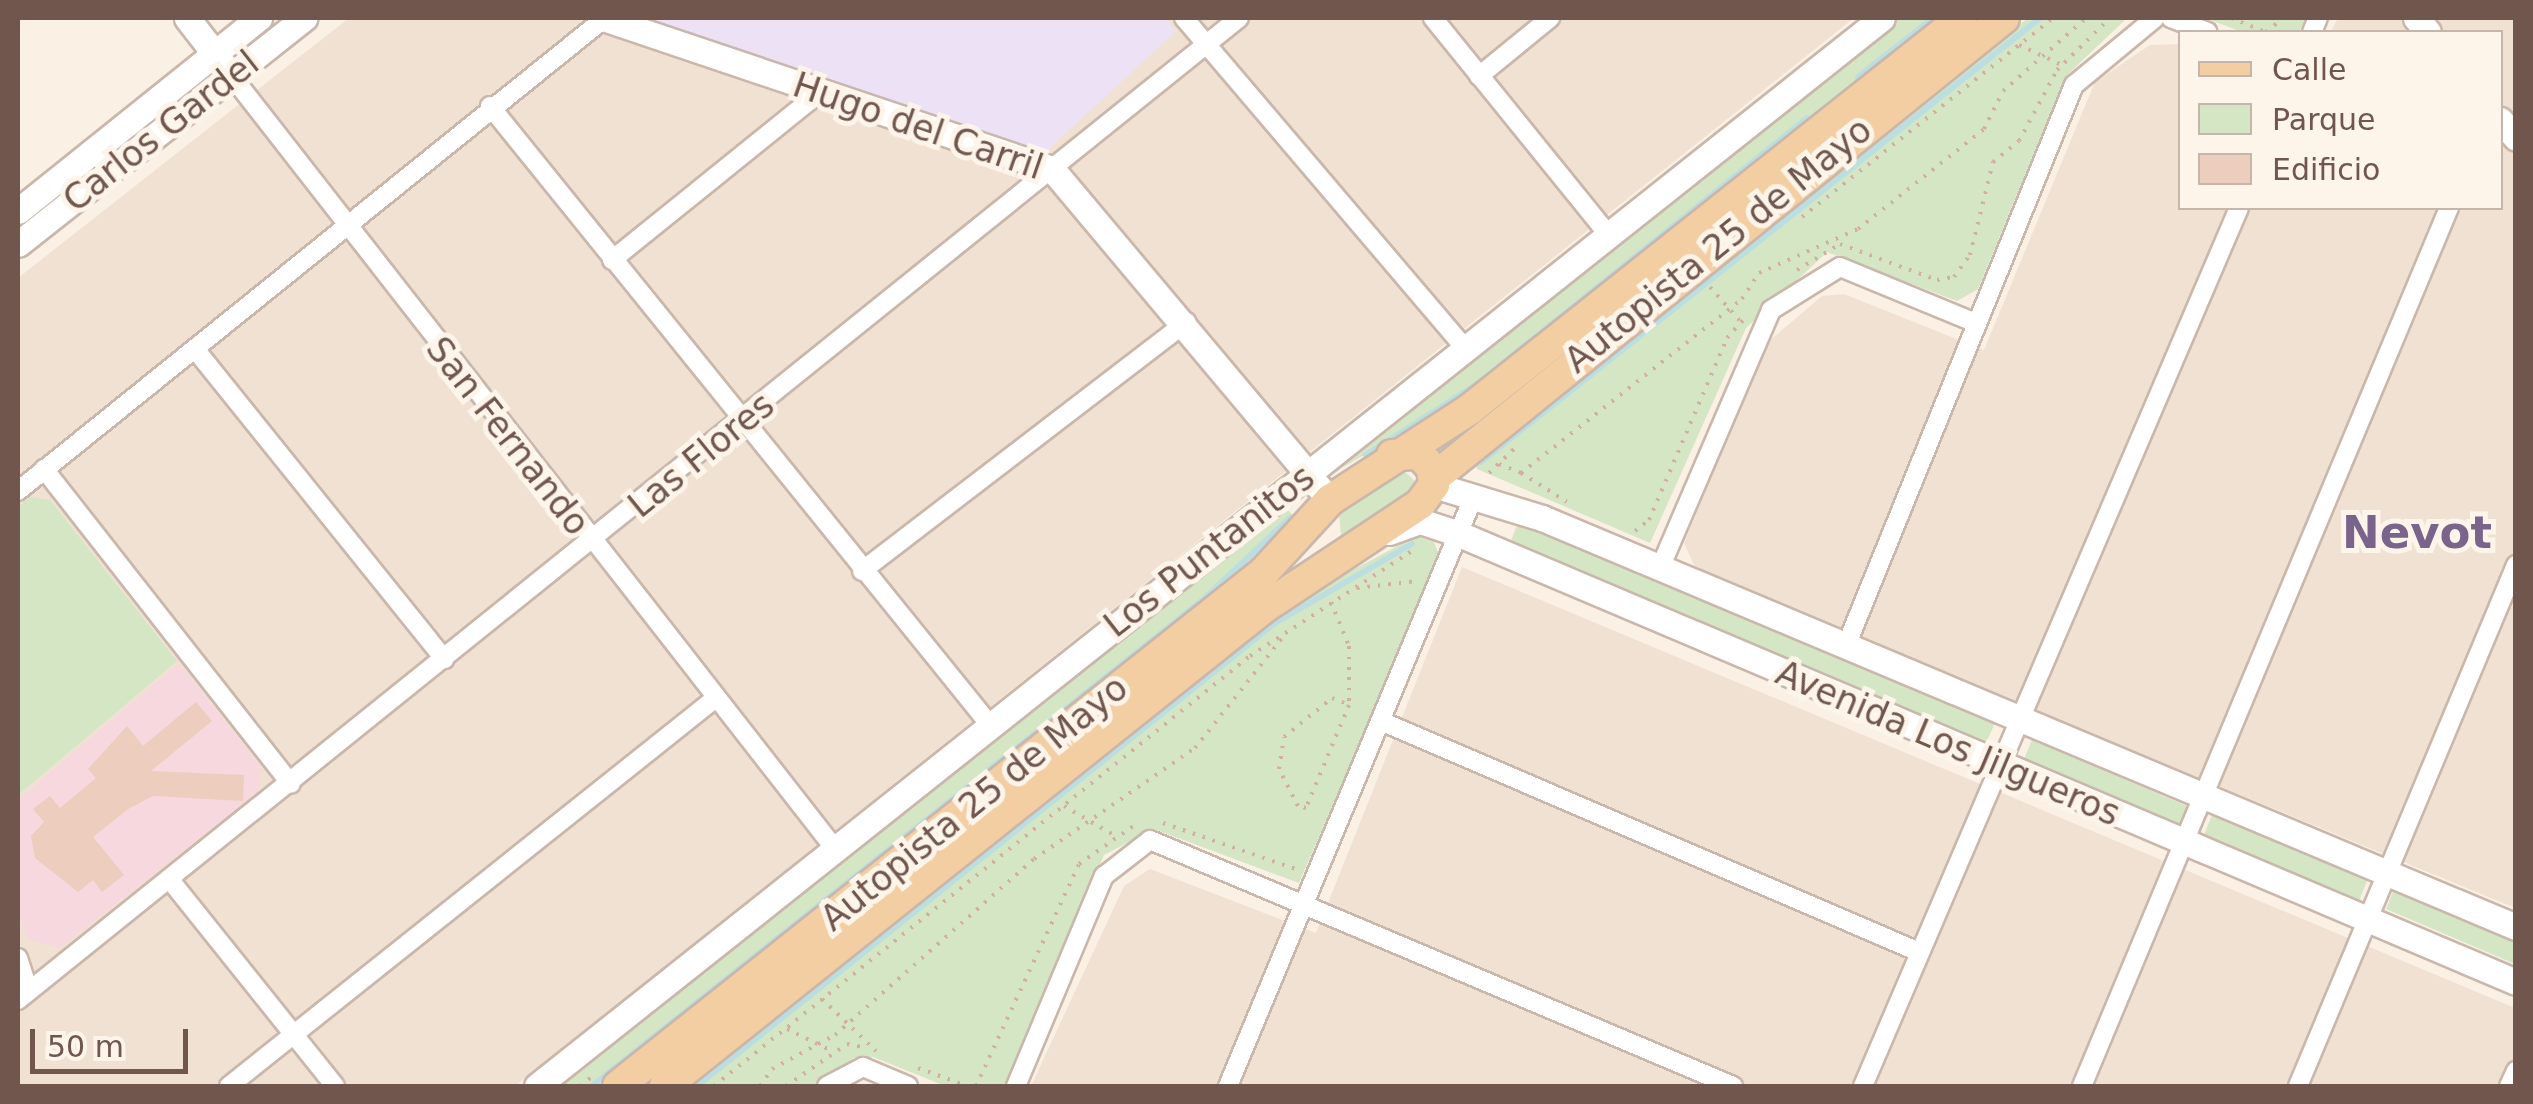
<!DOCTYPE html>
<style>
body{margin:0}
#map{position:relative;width:2533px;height:1104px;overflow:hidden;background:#faf0e4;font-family:"DejaVu Sans",sans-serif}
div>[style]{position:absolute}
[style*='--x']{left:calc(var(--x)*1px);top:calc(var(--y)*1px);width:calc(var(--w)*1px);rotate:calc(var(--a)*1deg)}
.residential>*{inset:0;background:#f1e1d3}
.education>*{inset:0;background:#ede1f6}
.medical>*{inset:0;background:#f7d8de}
.green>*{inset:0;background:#d4e6c4}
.stream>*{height:6px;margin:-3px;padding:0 3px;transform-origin:3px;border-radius:3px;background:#bbdfe1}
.building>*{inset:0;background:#edcdbe}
.path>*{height:4px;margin-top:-2px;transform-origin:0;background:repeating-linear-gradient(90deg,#d1b0a2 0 2.5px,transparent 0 10.5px)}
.roads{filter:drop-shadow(2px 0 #cab7ab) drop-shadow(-2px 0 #cab7ab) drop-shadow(0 2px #cab7ab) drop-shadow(0 -2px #cab7ab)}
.street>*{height:18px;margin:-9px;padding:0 9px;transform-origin:9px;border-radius:9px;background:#fff}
.secondary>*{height:25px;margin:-12.5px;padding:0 12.5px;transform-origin:12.5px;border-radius:12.5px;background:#fff}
.primary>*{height:30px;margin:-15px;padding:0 15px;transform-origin:15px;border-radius:15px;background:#f3cea2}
span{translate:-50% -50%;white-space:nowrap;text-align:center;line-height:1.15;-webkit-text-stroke:10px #fdf4ea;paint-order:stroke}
.street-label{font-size:35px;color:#70564c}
.district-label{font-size:45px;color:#7b648c;font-weight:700}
.frame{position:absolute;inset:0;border:20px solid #70564c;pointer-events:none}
.legend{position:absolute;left:2178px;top:30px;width:325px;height:180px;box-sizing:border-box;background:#fdf4ea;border:2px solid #c5b5ab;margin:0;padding:12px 18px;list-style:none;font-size:30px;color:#70564c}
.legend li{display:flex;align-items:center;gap:20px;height:50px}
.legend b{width:50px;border:2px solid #c5b5ab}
.scale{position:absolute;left:30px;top:1029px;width:158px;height:45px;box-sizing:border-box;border:5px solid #70564c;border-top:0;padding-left:12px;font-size:30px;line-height:35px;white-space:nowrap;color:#70564c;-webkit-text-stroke:8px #fdf4ea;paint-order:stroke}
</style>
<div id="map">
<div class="residential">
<i style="clip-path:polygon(349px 18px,1854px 18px,515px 1086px,18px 1086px,18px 278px)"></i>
<i style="clip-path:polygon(2338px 18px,2515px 18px,2515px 908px,1697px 571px,1684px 543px,1768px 342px,1822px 296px,1844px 294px,1984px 350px,2095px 82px,2150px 45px,2180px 44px,2180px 208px,2500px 208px,2500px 32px,2331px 32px)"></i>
<i style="clip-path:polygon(1462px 567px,2515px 1008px,2515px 1086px,1031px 1086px,1124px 886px,1150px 869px,1316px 933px)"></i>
</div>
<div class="education">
<i style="clip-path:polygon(657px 18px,1165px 18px,1176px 31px,1042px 155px,644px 28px)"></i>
</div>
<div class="medical">
<i style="clip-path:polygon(179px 663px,262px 768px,258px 792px,60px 948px,27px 939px,18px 911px,18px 800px)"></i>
</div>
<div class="green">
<i style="clip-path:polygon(1900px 18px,1942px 18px,1492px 381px,1340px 469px)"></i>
<i style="clip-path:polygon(2028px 18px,2127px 18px,2065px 77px,1978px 289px,1957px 301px,1827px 252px,1746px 328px,1650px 543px,1477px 469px,1475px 460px)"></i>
<i style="clip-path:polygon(2205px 18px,2305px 18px,2299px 32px,2242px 32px)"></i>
<i style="clip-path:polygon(1402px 469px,1415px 481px,1409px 495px,1341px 536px,1339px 510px)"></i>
<i style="clip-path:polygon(30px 497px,50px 500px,177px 661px,18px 795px,18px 507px)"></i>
<i style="clip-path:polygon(1286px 508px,1296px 518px,1251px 569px,601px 1086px,554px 1086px)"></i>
<i style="clip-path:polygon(1518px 523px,1995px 723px,1986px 743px,1510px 543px)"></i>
<i style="clip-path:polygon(1416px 536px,1434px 542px,1440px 557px,1299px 883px,1154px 829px,1104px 855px,1004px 1086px,945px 1086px,873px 1057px,854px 1058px,815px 1086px,685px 1086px,1284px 607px)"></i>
<i style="clip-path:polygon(2032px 740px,2187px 806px,2179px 825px,2024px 759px)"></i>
<i style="clip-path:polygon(2212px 815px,2367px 881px,2359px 901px,2204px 835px)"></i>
<i style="clip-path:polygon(2394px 889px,2515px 941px,2515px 964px,2386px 909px)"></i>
</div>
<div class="stream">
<i style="--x:1858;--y:77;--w:95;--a:-38.2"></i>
<i style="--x:1366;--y:455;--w:135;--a:-32.6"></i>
<i style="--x:1480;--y:382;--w:420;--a:-38.9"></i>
<i style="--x:1481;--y:462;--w:714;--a:-38.46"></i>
<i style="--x:592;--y:1086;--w:784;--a:-38.52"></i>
<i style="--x:1205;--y:598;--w:117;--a:-43.3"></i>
<i style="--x:697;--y:1086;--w:741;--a:-38.7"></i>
<i style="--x:1275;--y:623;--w:158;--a:-30"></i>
</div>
<div class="building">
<i style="clip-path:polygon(196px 702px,212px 721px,151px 771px,244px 775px,243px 801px,153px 796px,128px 809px,93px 837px,124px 875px,102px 892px,93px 880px,78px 892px,35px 858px,31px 836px,44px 822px,33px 809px,50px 796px,60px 808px,96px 778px,88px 769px,127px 726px,143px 746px)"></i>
</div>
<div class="path">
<i style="--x:2231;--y:18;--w:38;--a:22"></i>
<i style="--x:2266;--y:32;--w:22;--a:-39"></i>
<i style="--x:2019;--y:45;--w:50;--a:25"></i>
<i style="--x:1802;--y:217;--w:320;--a:-38.4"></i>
<i style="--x:1797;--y:270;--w:50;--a:-31.2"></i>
<i style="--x:1840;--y:244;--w:103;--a:20.4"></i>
<i style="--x:1937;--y:280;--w:17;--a:-10"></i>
<i style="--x:1954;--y:277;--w:27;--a:-54"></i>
<i style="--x:1970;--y:255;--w:96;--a:-76.1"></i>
<i style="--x:1993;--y:162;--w:33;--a:-39"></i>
<i style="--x:2019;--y:141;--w:81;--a:-61.8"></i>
<i style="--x:2057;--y:70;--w:74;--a:-44.5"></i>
<i style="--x:1710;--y:287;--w:45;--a:48.6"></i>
<i style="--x:1499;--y:464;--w:24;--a:22"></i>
<i style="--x:1521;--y:473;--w:281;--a:-38.2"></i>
<i style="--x:1742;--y:299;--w:31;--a:-57"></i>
<i style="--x:1759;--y:273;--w:108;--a:-24"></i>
<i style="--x:1858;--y:229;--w:161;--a:-38.4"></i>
<i style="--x:1984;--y:129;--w:42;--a:-63.4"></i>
<i style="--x:2003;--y:91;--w:111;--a:-41.3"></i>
<i style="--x:1489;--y:473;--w:40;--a:-44"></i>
<i style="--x:1521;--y:473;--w:54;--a:32.2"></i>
<i style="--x:1635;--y:531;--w:18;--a:-38"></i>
<i style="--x:1649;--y:520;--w:198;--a:-66.8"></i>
<i style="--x:1727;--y:338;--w:28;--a:-48"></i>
<i style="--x:1357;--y:588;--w:61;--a:-6.5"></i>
<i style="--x:1331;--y:602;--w:48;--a:67.8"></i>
<i style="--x:1349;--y:646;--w:59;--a:90"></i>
<i style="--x:1349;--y:705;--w:112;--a:112.7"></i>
<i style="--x:1306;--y:808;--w:8;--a:-166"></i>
<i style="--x:1298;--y:806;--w:42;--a:-117.2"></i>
<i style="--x:1279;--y:769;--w:32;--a:-81"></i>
<i style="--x:1284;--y:737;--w:62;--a:-39.1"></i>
<i style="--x:1332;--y:698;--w:18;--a:22"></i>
<i style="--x:1064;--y:806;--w:56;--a:30.3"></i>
<i style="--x:1163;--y:823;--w:144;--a:19.1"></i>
<i style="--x:822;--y:999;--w:75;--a:43.9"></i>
<i style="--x:787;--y:1029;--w:50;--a:26.1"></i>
<i style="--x:918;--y:1068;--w:52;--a:20.2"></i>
<i style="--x:580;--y:1086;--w:20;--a:-37"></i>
<i style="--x:714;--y:1086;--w:687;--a:-38.74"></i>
<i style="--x:1250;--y:656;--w:197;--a:-33"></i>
<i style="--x:760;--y:1086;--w:21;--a:-55"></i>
<i style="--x:772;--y:1069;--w:72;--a:-28.4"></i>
<i style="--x:835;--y:1035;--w:266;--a:-41.5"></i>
<i style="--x:1034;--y:859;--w:196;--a:-34.6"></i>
<i style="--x:1195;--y:748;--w:147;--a:-51.6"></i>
<i style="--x:786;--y:1086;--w:74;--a:-34.5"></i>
<i style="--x:847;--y:1044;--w:16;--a:11"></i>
<i style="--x:976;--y:1086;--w:245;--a:-65.1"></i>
<i style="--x:1079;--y:864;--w:73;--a:-35"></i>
</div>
<div class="roads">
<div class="street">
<i style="--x:1184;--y:18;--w:435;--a:49.6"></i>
<i style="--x:1433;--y:18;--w:278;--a:51"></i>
<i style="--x:2171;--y:18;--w:39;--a:21"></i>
<i style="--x:2312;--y:32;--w:15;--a:-67"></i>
<i style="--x:231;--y:75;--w:982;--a:52.03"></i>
<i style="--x:1479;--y:76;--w:92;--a:-39.2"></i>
<i style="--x:490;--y:106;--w:796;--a:51.07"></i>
<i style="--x:612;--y:260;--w:266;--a:-38.9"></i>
<i style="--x:195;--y:349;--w:398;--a:51.2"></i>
<i style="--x:44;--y:469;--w:400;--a:51.9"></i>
<i style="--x:18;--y:491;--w:754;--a:-38.86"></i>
<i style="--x:1660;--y:568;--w:281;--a:-66.7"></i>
<i style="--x:1771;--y:310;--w:81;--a:-31.9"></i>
<i style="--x:1840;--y:267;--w:147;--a:22.4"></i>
<i style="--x:862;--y:571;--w:409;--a:-37.5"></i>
<i style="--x:1846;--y:646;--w:606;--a:-67.88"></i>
<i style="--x:2074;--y:85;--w:105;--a:-39.6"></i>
<i style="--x:1383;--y:722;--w:583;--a:23.22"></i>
<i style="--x:170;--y:880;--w:264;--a:51.3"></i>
<i style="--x:18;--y:958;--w:35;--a:72"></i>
<i style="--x:18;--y:1000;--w:1567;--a:-38.81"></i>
<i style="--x:229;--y:1086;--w:618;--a:-38.56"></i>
<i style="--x:827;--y:1086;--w:41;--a:-27.8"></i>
<i style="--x:863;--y:1067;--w:49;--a:22.9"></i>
<i style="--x:1016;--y:1086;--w:228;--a:-67.3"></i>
<i style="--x:1104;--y:876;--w:58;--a:-38"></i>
<i style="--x:1150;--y:840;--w:633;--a:22.88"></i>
<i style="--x:1228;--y:1086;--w:639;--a:-67.37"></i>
<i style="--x:1863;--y:1086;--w:955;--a:-66.82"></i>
<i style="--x:2082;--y:1086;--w:952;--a:-67.32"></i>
<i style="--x:2298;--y:1086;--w:565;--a:-67.29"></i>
<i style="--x:2509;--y:1086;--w:17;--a:-65"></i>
</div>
<div class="secondary">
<i style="--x:187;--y:18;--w:57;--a:52.1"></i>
<i style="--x:603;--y:18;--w:474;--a:18.6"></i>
<i style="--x:1052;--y:169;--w:432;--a:50"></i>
<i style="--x:2416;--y:18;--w:18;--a:49"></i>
<i style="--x:2500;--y:120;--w:24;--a:48"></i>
<i style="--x:18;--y:211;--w:309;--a:-38.7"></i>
<i style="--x:18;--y:244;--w:365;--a:-38.3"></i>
<i style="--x:1434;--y:485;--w:113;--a:17"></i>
<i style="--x:1542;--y:518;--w:1056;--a:22.78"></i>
<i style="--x:1389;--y:532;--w:33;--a:-20"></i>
<i style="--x:1420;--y:521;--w:41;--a:18.4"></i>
<i style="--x:1459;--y:534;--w:1148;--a:22.97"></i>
<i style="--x:537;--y:1086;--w:1717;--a:-38.45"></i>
</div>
<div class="primary">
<i style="--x:1435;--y:477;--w:731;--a:-38.89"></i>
<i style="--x:618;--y:1086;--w:826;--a:-38.51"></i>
<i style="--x:1264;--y:572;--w:98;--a:-47.5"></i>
<i style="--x:1330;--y:500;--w:167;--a:-33"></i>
<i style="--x:1470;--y:409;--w:628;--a:-38.47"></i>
<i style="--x:665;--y:1086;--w:768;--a:-38.6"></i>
<i style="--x:1265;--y:607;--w:186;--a:-33.6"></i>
<i style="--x:1420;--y:504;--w:24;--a:-54"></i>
<i style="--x:1434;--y:485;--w:17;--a:-97"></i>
<i style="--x:1432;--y:468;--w:19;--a:-133"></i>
<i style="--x:1419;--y:454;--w:27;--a:178"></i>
</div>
</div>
<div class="street-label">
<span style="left:918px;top:126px;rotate:19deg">Hugo del Carril</span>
<span style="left:161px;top:131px;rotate:-38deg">Carlos Gardel</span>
<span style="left:1718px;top:245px;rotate:-39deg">Autopista 25 de Mayo</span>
<span style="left:508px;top:436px;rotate:52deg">San Fernando</span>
<span style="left:701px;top:455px;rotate:-39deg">Las Flores</span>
<span style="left:1209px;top:551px;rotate:-38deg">Los Puntanitos</span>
<span style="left:1948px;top:743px;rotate:23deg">Avenida Los Jilgueros</span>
<span style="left:974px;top:803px;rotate:-39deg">Autopista 25 de Mayo</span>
</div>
<div class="district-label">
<span style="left:2417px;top:533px">Nevot</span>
</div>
<div class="frame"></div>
<ul class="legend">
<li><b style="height:12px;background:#f3cea2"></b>Calle</li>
<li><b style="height:28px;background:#d4e6c4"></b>Parque</li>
<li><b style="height:28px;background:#edcdbe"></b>Edificio</li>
</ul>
<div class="scale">50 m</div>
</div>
